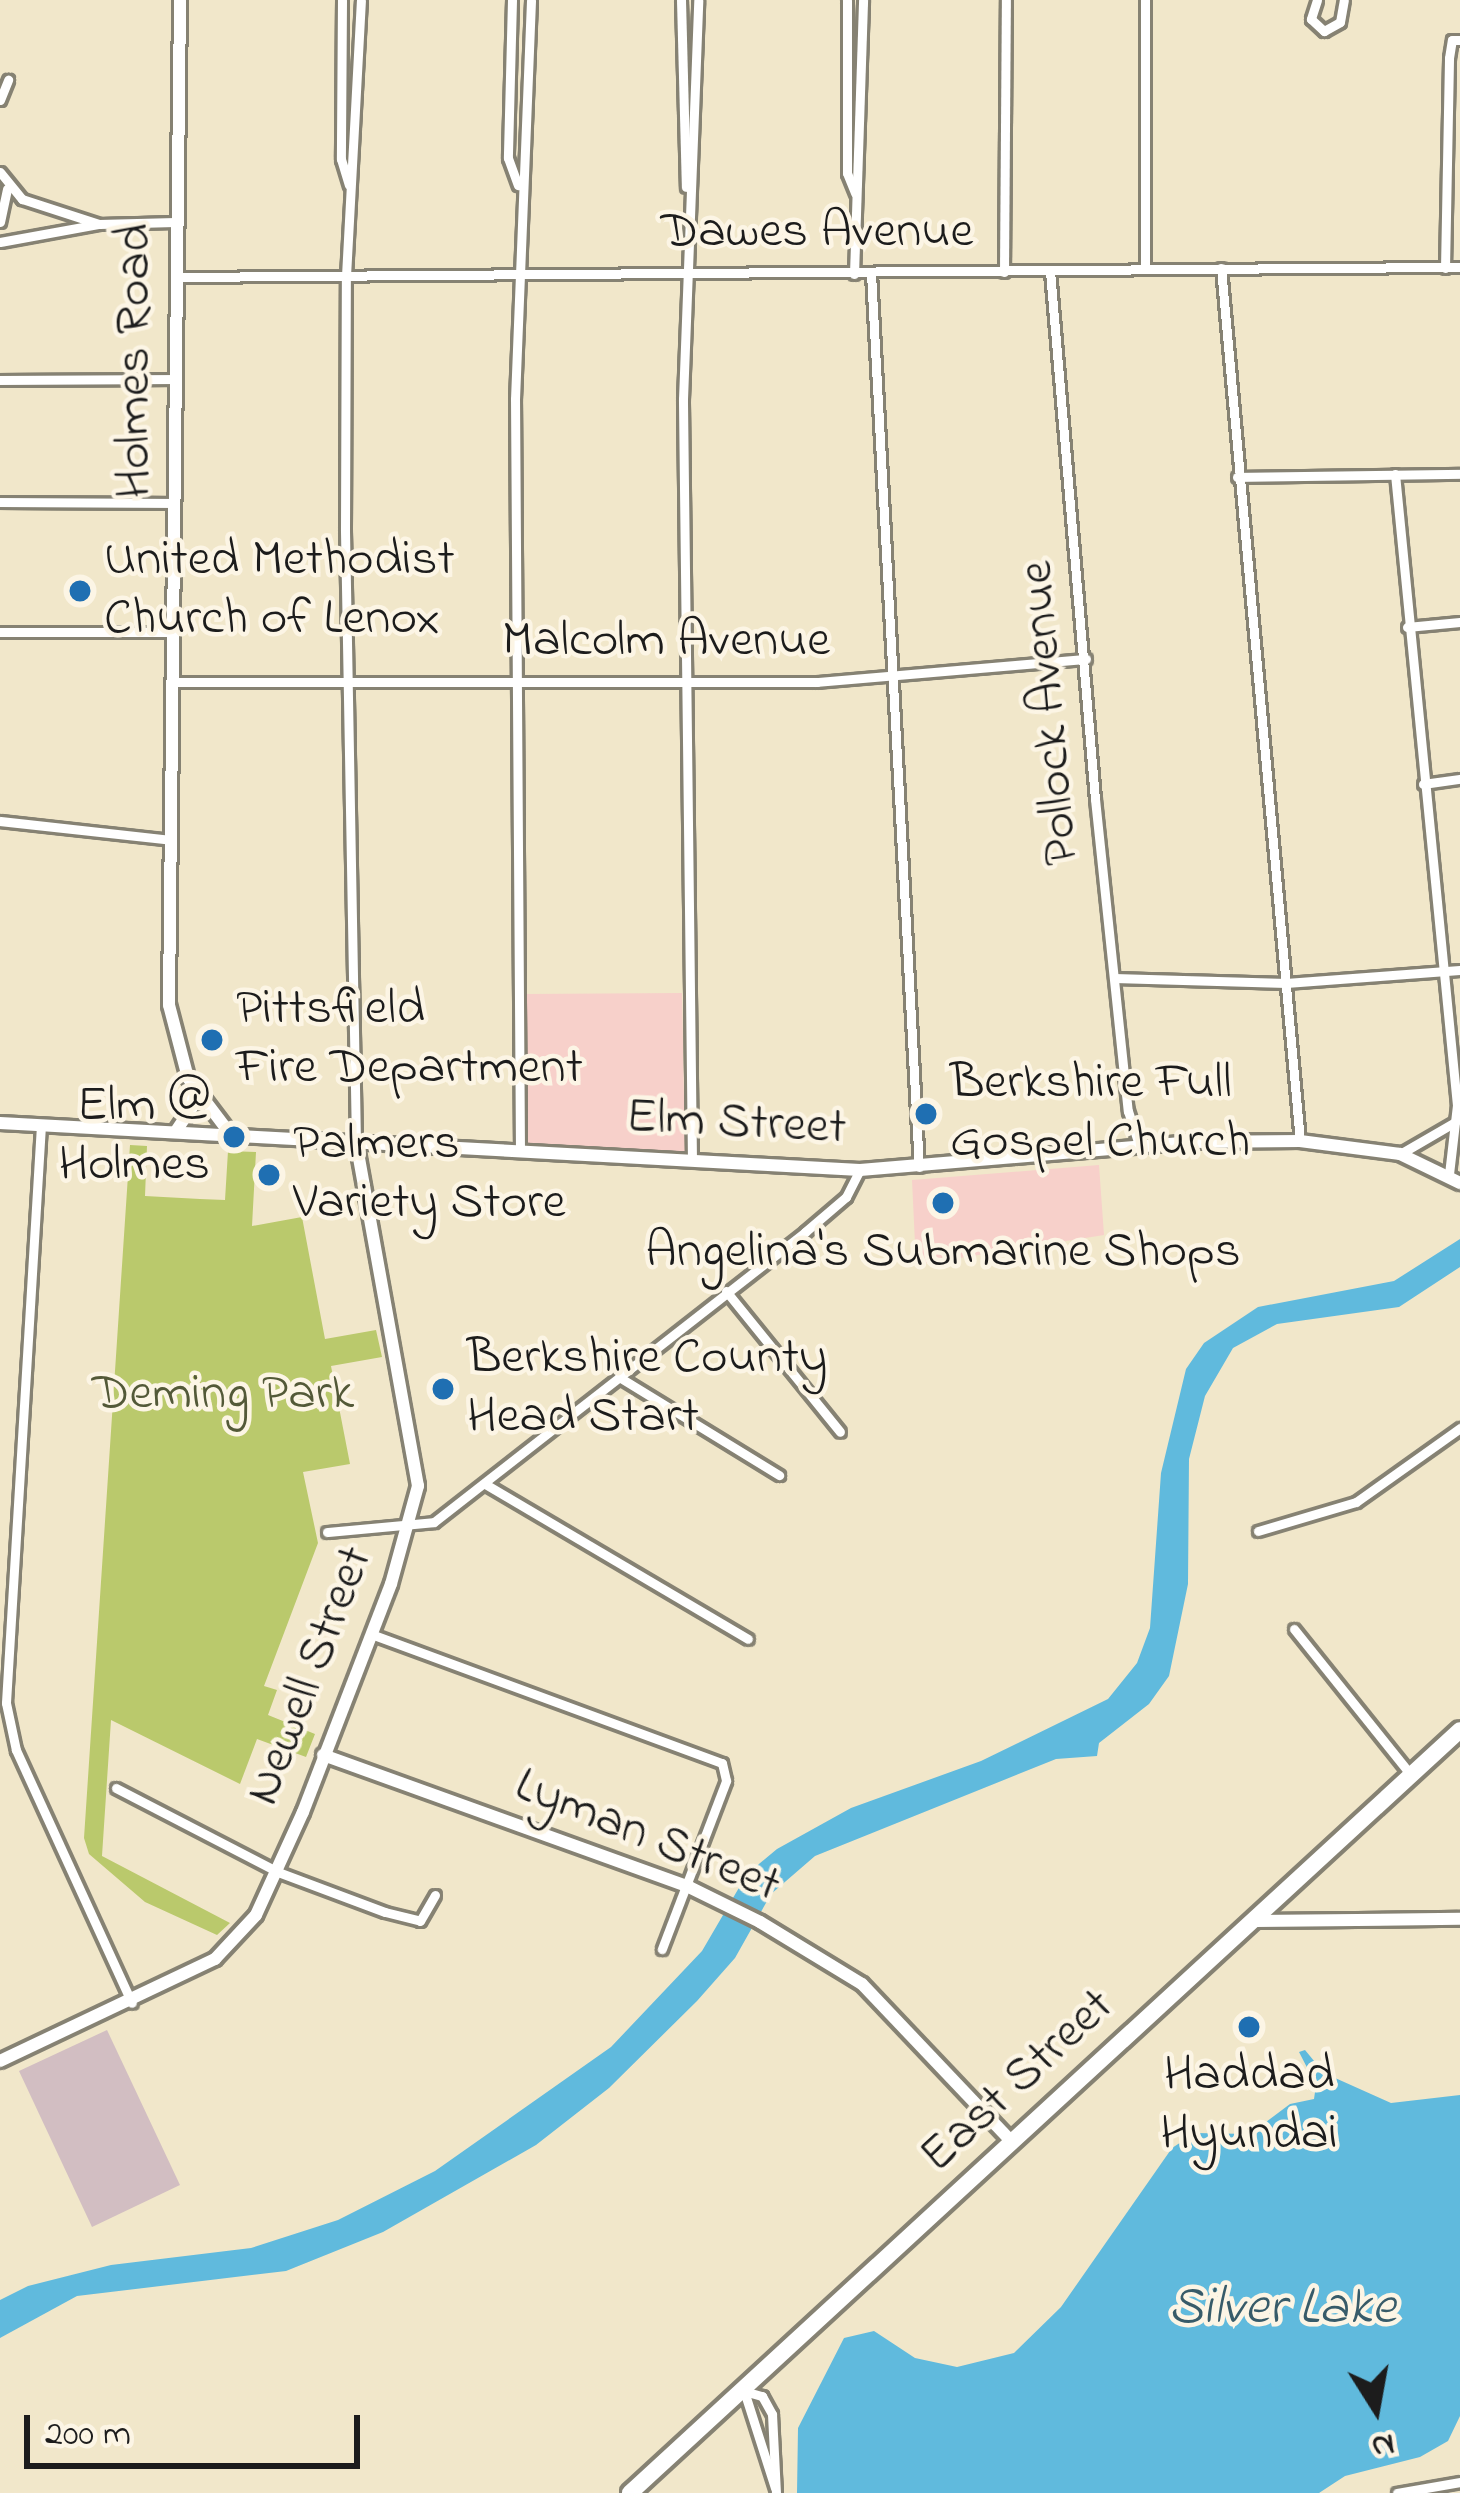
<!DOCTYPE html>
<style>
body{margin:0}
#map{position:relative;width:1460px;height:2493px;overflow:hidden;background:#f1e7ca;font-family:"Indie Flower",sans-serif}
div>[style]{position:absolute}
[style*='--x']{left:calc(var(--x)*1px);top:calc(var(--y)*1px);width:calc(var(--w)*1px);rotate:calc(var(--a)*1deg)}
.built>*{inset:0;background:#f7d0ca}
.industrial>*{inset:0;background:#d2bec2}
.green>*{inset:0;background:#bac96c}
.water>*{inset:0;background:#60badd}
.roads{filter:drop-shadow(3px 0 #868273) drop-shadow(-3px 0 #868273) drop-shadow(0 3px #868273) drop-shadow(0 -3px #868273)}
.street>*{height:9px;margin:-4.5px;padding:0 4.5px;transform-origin:4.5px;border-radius:4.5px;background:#fff}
.secondary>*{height:12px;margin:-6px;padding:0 6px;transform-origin:6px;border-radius:6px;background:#fff}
.highway>*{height:16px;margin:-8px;padding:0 8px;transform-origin:8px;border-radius:8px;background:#fff}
.dots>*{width:33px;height:33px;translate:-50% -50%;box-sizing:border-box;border:6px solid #fcf5e5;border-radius:50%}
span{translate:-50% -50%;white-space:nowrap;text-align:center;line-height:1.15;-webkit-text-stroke:9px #fcf5e5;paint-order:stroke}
.street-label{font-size:51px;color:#1c1c1c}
.poi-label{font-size:51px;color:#1c1c1c}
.left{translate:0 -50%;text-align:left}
.right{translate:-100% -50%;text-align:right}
.park-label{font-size:51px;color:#535938}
.water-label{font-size:54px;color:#375b69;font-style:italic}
.north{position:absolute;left:1316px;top:2349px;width:120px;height:120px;-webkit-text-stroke:9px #fcf5e5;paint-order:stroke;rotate:169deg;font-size:33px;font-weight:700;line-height:48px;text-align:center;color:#1c1c1c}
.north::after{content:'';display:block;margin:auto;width:42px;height:54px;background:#1c1c1c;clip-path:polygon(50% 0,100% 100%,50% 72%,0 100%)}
.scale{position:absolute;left:24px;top:2415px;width:336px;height:54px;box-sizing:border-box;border:6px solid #1c1c1c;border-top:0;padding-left:15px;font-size:36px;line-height:42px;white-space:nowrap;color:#1c1c1c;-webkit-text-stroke:9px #fcf5e5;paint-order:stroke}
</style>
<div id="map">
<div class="built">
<i style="clip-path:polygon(682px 993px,685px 1154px,526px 1145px,523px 994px)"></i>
<i style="clip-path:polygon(1099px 1165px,1104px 1235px,916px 1265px,912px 1180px)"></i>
</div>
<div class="industrial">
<i style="clip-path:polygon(107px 2030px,180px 2185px,92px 2227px,19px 2071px)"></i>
</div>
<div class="green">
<i style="clip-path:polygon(130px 1145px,147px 1146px,145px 1196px,200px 1199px,225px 1200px,228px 1151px,256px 1152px,252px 1226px,302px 1217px,325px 1339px,376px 1330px,382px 1357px,331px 1366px,350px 1464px,303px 1472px,318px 1543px,264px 1686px,277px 1690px,268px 1715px,315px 1734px,306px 1757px,257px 1739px,240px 1784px,111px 1720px,102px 1856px,230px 1923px,217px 1935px,145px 1902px,89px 1854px,84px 1838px)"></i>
</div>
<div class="water">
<i style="clip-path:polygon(1460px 1239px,1460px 1267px,1399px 1307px,1277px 1324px,1233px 1348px,1205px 1396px,1189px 1459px,1188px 1584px,1169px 1676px,1149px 1704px,1099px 1743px,1097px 1756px,1056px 1759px,815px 1856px,771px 1894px,735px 1958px,697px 2001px,609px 2088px,536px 2145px,383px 2232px,286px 2271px,77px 2296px,0 2338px,0 2300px,28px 2286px,111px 2265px,251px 2248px,338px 2220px,435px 2171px,611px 2047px,702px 1951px,747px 1874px,777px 1849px,851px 1808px,981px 1761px,1108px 1699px,1137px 1663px,1150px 1628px,1161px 1473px,1186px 1369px,1204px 1343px,1258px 1307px,1394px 1281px)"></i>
<i style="clip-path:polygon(1305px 2050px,1324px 2073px,1391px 2103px,1460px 2095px,1460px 2416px,1448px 2441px,1420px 2457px,1345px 2476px,1319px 2493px,797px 2493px,798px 2428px,844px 2338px,874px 2331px,915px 2358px,957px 2367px,1014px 2353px,1061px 2307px,1172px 2148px,1195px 2133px,1250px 2134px,1290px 2104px,1314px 2099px,1316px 2085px,1299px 2052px)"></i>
</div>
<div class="roads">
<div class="street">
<i style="--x:342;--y:0;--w:159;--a:90.4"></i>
<i style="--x:341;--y:159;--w:27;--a:73"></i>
<i style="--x:512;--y:0;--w:158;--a:91.5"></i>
<i style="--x:508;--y:158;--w:29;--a:70"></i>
<i style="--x:681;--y:0;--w:187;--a:88.5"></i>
<i style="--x:847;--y:0;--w:173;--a:90"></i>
<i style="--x:847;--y:173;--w:22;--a:68"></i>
<i style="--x:1317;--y:0;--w:20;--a:108"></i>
<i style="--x:1311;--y:19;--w:18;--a:43"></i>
<i style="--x:1324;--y:31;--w:18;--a:-29"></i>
<i style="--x:1340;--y:22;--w:22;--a:-80"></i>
<i style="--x:0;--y:100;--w:22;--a:-68"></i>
<i style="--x:0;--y:172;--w:35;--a:51"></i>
<i style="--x:22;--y:199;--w:81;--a:18"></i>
<i style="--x:99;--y:224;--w:76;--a:-1.5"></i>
<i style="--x:0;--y:222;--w:34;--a:-78"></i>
<i style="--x:0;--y:242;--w:101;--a:-10.3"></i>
<i style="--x:1221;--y:268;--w:877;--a:84.83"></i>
<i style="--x:1445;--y:268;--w:210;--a:-88.9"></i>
<i style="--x:1449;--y:58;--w:18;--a:-81"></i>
<i style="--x:1452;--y:40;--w:8;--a:0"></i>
<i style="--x:1145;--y:269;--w:269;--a:-90"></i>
<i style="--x:1050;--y:271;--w:530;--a:85.13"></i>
<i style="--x:1095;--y:799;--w:314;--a:84"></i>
<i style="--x:1128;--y:1111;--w:38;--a:72"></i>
<i style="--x:1004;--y:272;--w:272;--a:-89.6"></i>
<i style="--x:871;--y:273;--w:895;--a:86.93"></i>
<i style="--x:854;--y:274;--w:274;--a:-88.1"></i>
<i style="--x:176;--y:277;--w:1284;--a:-0.45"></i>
<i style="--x:0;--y:380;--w:175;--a:-0.3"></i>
<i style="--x:1395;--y:474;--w:634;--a:84.39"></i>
<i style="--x:1457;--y:1105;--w:69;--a:96.6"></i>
<i style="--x:1237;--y:477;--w:223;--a:-0.8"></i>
<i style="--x:0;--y:502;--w:175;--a:0.3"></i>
<i style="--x:1407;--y:627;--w:53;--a:-5.4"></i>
<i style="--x:0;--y:632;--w:174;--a:0"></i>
<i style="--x:173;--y:682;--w:644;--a:0"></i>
<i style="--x:817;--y:682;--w:270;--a:-4.9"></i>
<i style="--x:1423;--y:784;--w:37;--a:-8"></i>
<i style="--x:0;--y:821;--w:172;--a:6.3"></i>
<i style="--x:1114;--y:978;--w:172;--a:1.7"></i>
<i style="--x:1286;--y:983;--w:174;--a:-4.3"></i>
<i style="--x:41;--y:1125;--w:579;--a:93.47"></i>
<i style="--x:6;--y:1703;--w:48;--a:78"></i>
<i style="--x:16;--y:1750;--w:278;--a:65.4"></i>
<i style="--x:356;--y:1143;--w:614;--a:-91.03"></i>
<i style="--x:345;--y:529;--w:253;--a:-89.8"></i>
<i style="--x:346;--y:276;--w:276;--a:-86.9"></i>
<i style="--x:520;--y:1151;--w:752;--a:-90.38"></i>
<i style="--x:515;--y:399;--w:399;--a:-87.7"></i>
<i style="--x:1400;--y:1154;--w:64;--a:-30.2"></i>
<i style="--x:692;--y:1161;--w:762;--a:-90.68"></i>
<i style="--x:683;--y:399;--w:399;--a:-87.8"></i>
<i style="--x:726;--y:1291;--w:181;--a:51"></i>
<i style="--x:619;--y:1377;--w:188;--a:31.5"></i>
<i style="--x:485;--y:1484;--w:305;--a:30.5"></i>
<i style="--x:1258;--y:1531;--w:102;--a:-16.5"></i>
<i style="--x:1356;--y:1502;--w:128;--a:-35.4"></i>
<i style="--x:327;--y:1532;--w:107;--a:-5.3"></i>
<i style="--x:434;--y:1522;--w:471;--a:-38"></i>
<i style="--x:805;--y:1232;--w:54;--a:-40.5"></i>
<i style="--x:846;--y:1197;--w:30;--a:-63"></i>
<i style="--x:1294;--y:1629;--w:186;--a:51.3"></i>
<i style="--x:371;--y:1634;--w:374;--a:20.2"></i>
<i style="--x:722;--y:1763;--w:18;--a:77"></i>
<i style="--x:726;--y:1781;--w:180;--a:110.9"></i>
<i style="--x:116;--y:1788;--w:182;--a:27.4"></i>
<i style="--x:278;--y:1872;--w:114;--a:20.5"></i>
<i style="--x:385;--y:1912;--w:36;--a:14"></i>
<i style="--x:420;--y:1921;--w:30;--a:-60"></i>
<i style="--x:775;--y:2488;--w:102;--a:-107.7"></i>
<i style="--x:744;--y:2391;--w:19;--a:16"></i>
<i style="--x:762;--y:2396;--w:21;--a:61"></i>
<i style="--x:772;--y:2414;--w:79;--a:87.1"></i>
<i style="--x:1397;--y:2493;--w:64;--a:-9.9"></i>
</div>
<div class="secondary">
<i style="--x:180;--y:0;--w:1005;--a:90.63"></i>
<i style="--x:169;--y:1005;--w:75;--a:75.4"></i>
<i style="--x:188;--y:1078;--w:71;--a:53"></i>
<i style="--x:0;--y:1123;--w:861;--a:3.13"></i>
<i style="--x:860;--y:1170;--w:331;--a:-4.8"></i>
<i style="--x:1190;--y:1142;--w:110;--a:-0.5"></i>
<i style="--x:1300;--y:1141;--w:101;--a:7.4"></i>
<i style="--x:1400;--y:1154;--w:67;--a:25.8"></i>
<i style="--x:176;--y:1131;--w:30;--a:-56"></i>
<i style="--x:193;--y:1106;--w:15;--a:-101"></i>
<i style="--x:323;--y:1755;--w:389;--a:19.8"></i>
<i style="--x:689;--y:1887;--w:79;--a:26.2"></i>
<i style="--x:760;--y:1922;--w:119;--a:31.3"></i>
<i style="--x:862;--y:1984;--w:219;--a:46.5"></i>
<i style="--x:1255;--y:1921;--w:205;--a:-0.6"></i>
<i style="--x:0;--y:2061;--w:238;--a:-25.4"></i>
<i style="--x:215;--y:1959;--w:60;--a:-47"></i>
<i style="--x:256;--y:1915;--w:113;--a:-65.5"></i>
<i style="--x:303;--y:1812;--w:244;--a:-68.9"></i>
<i style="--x:391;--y:1584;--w:102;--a:-74.6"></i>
<i style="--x:418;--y:1486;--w:349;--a:-100.2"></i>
</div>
<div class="highway">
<i style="--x:630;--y:2493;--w:1127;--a:-42.59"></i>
</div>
</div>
<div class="dots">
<i style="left:80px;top:591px;background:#1f6fb2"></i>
<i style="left:212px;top:1040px;background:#1f6fb2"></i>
<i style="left:926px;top:1114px;background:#1f6fb2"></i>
<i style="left:234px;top:1137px;background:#1f6fb2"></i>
<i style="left:269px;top:1175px;background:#1f6fb2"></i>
<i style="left:943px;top:1203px;background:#1f6fb2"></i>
<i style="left:443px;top:1389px;background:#1f6fb2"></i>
<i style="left:1249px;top:2027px;background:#1f6fb2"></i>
</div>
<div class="street-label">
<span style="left:817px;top:233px">Dawes Avenue</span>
<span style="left:136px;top:361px;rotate:-90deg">Holmes Road</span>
<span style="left:666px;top:642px">Malcolm Avenue</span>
<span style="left:1051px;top:713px;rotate:-95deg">Pollock Avenue</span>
<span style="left:736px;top:1124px;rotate:3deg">Elm Street</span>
<span style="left:311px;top:1676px;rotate:-69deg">Newell Street</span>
<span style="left:647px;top:1837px;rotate:22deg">Lyman Street</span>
<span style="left:1018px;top:2082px;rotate:-43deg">East Street</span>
</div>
<div class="poi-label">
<span class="left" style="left:104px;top:591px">United Methodist<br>Church of Lenox</span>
<span class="left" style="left:236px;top:1040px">Pittsfield<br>Fire Department</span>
<span class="left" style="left:950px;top:1114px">Berkshire Full<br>Gospel Church</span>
<span class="right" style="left:210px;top:1137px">Elm @<br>Holmes</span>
<span class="left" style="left:293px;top:1175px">Palmers<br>Variety Store</span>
<span style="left:943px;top:1253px">Angelina's Submarine Shops</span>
<span class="left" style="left:467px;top:1389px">Berkshire County<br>Head Start</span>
<span style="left:1249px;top:2106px">Haddad<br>Hyundai</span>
</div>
<div class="park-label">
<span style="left:223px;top:1395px">Deming Park</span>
</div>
<div class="water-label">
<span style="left:1282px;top:2309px">Silver Lake</span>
</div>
<div class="north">N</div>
<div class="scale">200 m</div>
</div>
